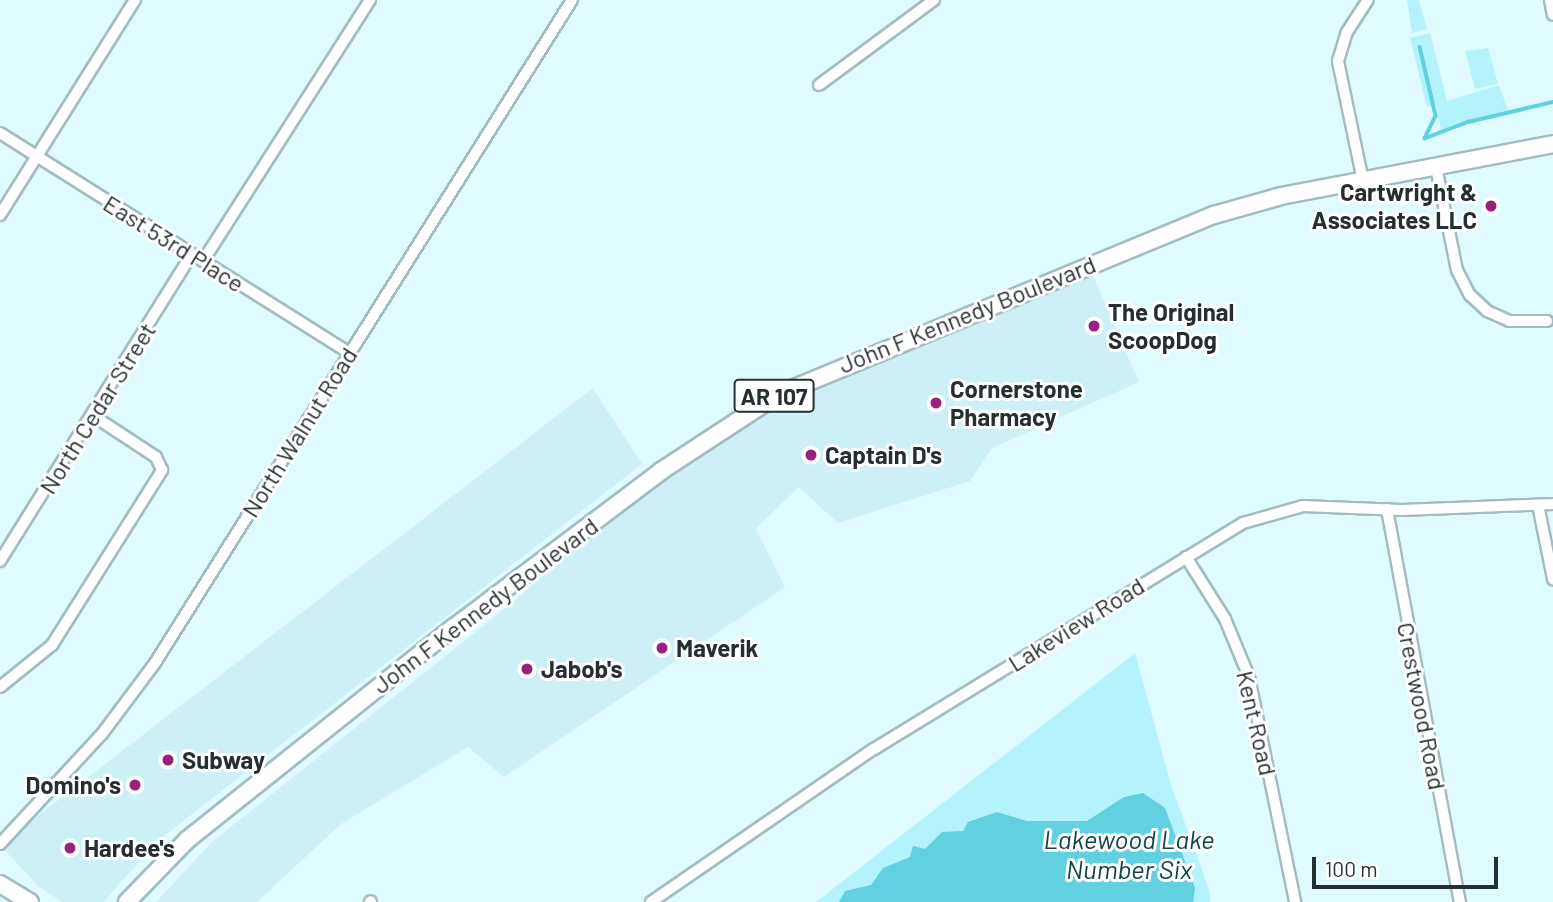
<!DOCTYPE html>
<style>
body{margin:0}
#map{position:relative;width:1553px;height:902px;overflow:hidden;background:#e0fbff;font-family:Barlow,sans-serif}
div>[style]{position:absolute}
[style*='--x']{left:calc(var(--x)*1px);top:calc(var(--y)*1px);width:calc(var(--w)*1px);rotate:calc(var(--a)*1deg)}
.built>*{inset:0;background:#ccf0f5}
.green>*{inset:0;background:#b4f3fd}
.water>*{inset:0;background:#61d0e0}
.stream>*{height:3.5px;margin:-1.75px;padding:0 1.75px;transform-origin:1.75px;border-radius:1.75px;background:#61d0e0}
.roads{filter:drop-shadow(2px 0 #a3bcc0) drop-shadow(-2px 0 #a3bcc0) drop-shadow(0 2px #a3bcc0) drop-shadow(0 -2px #a3bcc0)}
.street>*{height:10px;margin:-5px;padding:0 5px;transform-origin:5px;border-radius:5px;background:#fff}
.primary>*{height:16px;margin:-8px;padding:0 8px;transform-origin:8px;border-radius:8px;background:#fff}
.dots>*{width:19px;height:19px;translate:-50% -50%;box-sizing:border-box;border:4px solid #fff;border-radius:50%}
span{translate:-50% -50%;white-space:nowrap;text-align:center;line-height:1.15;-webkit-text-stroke:6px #fff;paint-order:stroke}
.shield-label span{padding:2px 5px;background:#fff;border:2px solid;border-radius:5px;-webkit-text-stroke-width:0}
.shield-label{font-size:23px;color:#252f31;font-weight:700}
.poi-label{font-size:24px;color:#252f31;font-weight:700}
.right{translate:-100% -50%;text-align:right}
.left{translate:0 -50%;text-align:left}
.street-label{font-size:24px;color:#252f31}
.water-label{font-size:26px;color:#10434a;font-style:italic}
.scale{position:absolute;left:1312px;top:857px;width:186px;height:32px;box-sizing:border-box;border:4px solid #252f31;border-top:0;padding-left:9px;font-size:21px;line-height:24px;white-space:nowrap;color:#252f31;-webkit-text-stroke:5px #fff;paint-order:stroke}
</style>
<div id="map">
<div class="built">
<i style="clip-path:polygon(1093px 276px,1139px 382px,992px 448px,970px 481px,838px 523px,799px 487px,756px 528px,785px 587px,504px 777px,468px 747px,341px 824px,257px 902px,156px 902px,212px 842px,513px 602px,661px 471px,804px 381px)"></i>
<i style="clip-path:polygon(593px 388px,642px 464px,160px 839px,103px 902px,62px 902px,38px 886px,0 845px)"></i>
</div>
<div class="green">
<i style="clip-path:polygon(1407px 0,1419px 0,1427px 29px,1412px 33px)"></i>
<i style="clip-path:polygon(1430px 33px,1447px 101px,1499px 85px,1508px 110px,1441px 130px,1436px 105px,1427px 107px,1410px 38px)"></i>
<i style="clip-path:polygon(1488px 48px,1498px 84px,1475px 89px,1465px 51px)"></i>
<i style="clip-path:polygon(1135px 653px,1171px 785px,1210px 892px,1210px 902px,816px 902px)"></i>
</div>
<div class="water">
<i style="clip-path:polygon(1143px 793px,1165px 808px,1195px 888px,1193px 902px,839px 902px,845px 891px,871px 885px,883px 868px,910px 857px,913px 846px,925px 849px,942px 832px,963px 831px,968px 822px,997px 812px,1027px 821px,1087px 821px,1124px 797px)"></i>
</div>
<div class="stream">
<i style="--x:1420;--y:47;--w:71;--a:76.9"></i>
<i style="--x:1436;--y:116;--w:25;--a:116"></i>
<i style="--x:1426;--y:138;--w:45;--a:-20.9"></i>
<i style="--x:1468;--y:122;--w:87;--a:-13.2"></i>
</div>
<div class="roads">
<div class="street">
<i style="--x:1550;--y:0;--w:15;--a:79"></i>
<i style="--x:819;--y:85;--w:143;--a:-36.5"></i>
<i style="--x:0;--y:133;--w:413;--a:32.2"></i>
<i style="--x:1436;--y:167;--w:105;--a:78.5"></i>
<i style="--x:1457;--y:270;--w:28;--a:63"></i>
<i style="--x:1470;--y:295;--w:23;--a:43"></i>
<i style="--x:1487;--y:311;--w:24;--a:24"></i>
<i style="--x:1509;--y:321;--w:38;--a:0"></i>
<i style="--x:1363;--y:181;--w:123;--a:-101.8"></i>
<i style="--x:1338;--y:61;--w:30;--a:-73"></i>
<i style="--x:1347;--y:32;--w:38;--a:-57"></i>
<i style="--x:0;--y:215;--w:254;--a:-57.9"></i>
<i style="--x:203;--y:261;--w:310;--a:-57.4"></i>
<i style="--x:1538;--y:505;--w:76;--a:78.5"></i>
<i style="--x:1387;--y:509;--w:400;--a:79.5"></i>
<i style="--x:1186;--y:557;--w:73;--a:57.8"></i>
<i style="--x:1225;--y:619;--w:63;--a:67.5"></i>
<i style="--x:1249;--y:677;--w:230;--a:78.4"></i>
<i style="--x:0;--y:561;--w:362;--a:-58"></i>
<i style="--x:0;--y:687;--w:67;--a:-38.9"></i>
<i style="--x:52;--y:645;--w:207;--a:-57.8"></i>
<i style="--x:162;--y:470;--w:14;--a:-115"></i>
<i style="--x:156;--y:457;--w:77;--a:-146.7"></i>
<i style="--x:0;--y:844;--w:150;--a:-47.2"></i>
<i style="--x:102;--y:734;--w:89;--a:-53.3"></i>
<i style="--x:155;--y:663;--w:783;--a:-57.83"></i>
<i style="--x:370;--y:902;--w:1;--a:-45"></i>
<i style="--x:651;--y:902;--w:270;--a:-34.5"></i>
<i style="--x:874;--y:749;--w:433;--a:-31.5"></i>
<i style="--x:1243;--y:523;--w:62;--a:-15.8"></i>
<i style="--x:1303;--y:506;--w:99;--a:2.3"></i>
<i style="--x:1402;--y:510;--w:151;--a:-2.3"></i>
</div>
<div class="primary">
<i style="--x:0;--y:884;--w:35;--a:31"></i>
<i style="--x:127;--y:902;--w:86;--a:-45.9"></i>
<i style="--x:187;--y:840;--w:340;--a:-38.6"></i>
<i style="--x:453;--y:628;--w:261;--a:-37"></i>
<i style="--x:661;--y:471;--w:139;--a:-33.2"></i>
<i style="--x:777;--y:395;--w:473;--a:-22.4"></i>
<i style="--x:1214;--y:215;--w:70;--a:-15.8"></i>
<i style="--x:1281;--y:196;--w:277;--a:-10.8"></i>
</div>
</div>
<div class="dots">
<i style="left:1491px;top:206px;background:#9a217a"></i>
<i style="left:1094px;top:326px;background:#9a217a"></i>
<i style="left:936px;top:403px;background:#9a217a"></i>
<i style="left:811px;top:455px;background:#9a217a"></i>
<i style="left:662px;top:648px;background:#9a217a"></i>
<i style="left:527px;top:669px;background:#9a217a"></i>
<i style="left:168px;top:760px;background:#9a217a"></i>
<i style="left:135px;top:785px;background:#9a217a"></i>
<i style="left:70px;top:848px;background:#9a217a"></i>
</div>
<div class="shield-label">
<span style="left:774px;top:396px">AR 107</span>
</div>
<div class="poi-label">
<span class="right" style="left:1477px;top:206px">Cartwright &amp;<br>Associates LLC</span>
<span class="left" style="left:1108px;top:326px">The Original<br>ScoopDog</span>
<span class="left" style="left:950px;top:403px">Cornerstone<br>Pharmacy</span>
<span class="left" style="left:825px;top:455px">Captain D's</span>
<span class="left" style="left:676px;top:648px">Maverik</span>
<span class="left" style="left:541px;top:669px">Jabob's</span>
<span class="left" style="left:182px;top:760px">Subway</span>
<span class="right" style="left:121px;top:785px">Domino's</span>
<span class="left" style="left:84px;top:848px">Hardee's</span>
</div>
<div class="street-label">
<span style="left:174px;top:243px;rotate:32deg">East 53rd Place</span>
<span style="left:967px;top:314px;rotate:-22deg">John F Kennedy Boulevard</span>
<span style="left:97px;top:408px;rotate:-58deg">North Cedar Street</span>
<span style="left:299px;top:432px;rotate:-58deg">North Walnut Road</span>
<span style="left:485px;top:605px;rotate:-37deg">John F Kennedy Boulevard</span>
<span style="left:1076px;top:624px;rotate:-32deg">Lakeview Road</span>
<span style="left:1422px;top:706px;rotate:79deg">Crestwood Road</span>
<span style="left:1257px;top:723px;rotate:77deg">Kent Road</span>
</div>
<div class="water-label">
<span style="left:1129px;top:854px">Lakewood Lake<br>Number Six</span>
</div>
<div class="scale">100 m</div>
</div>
